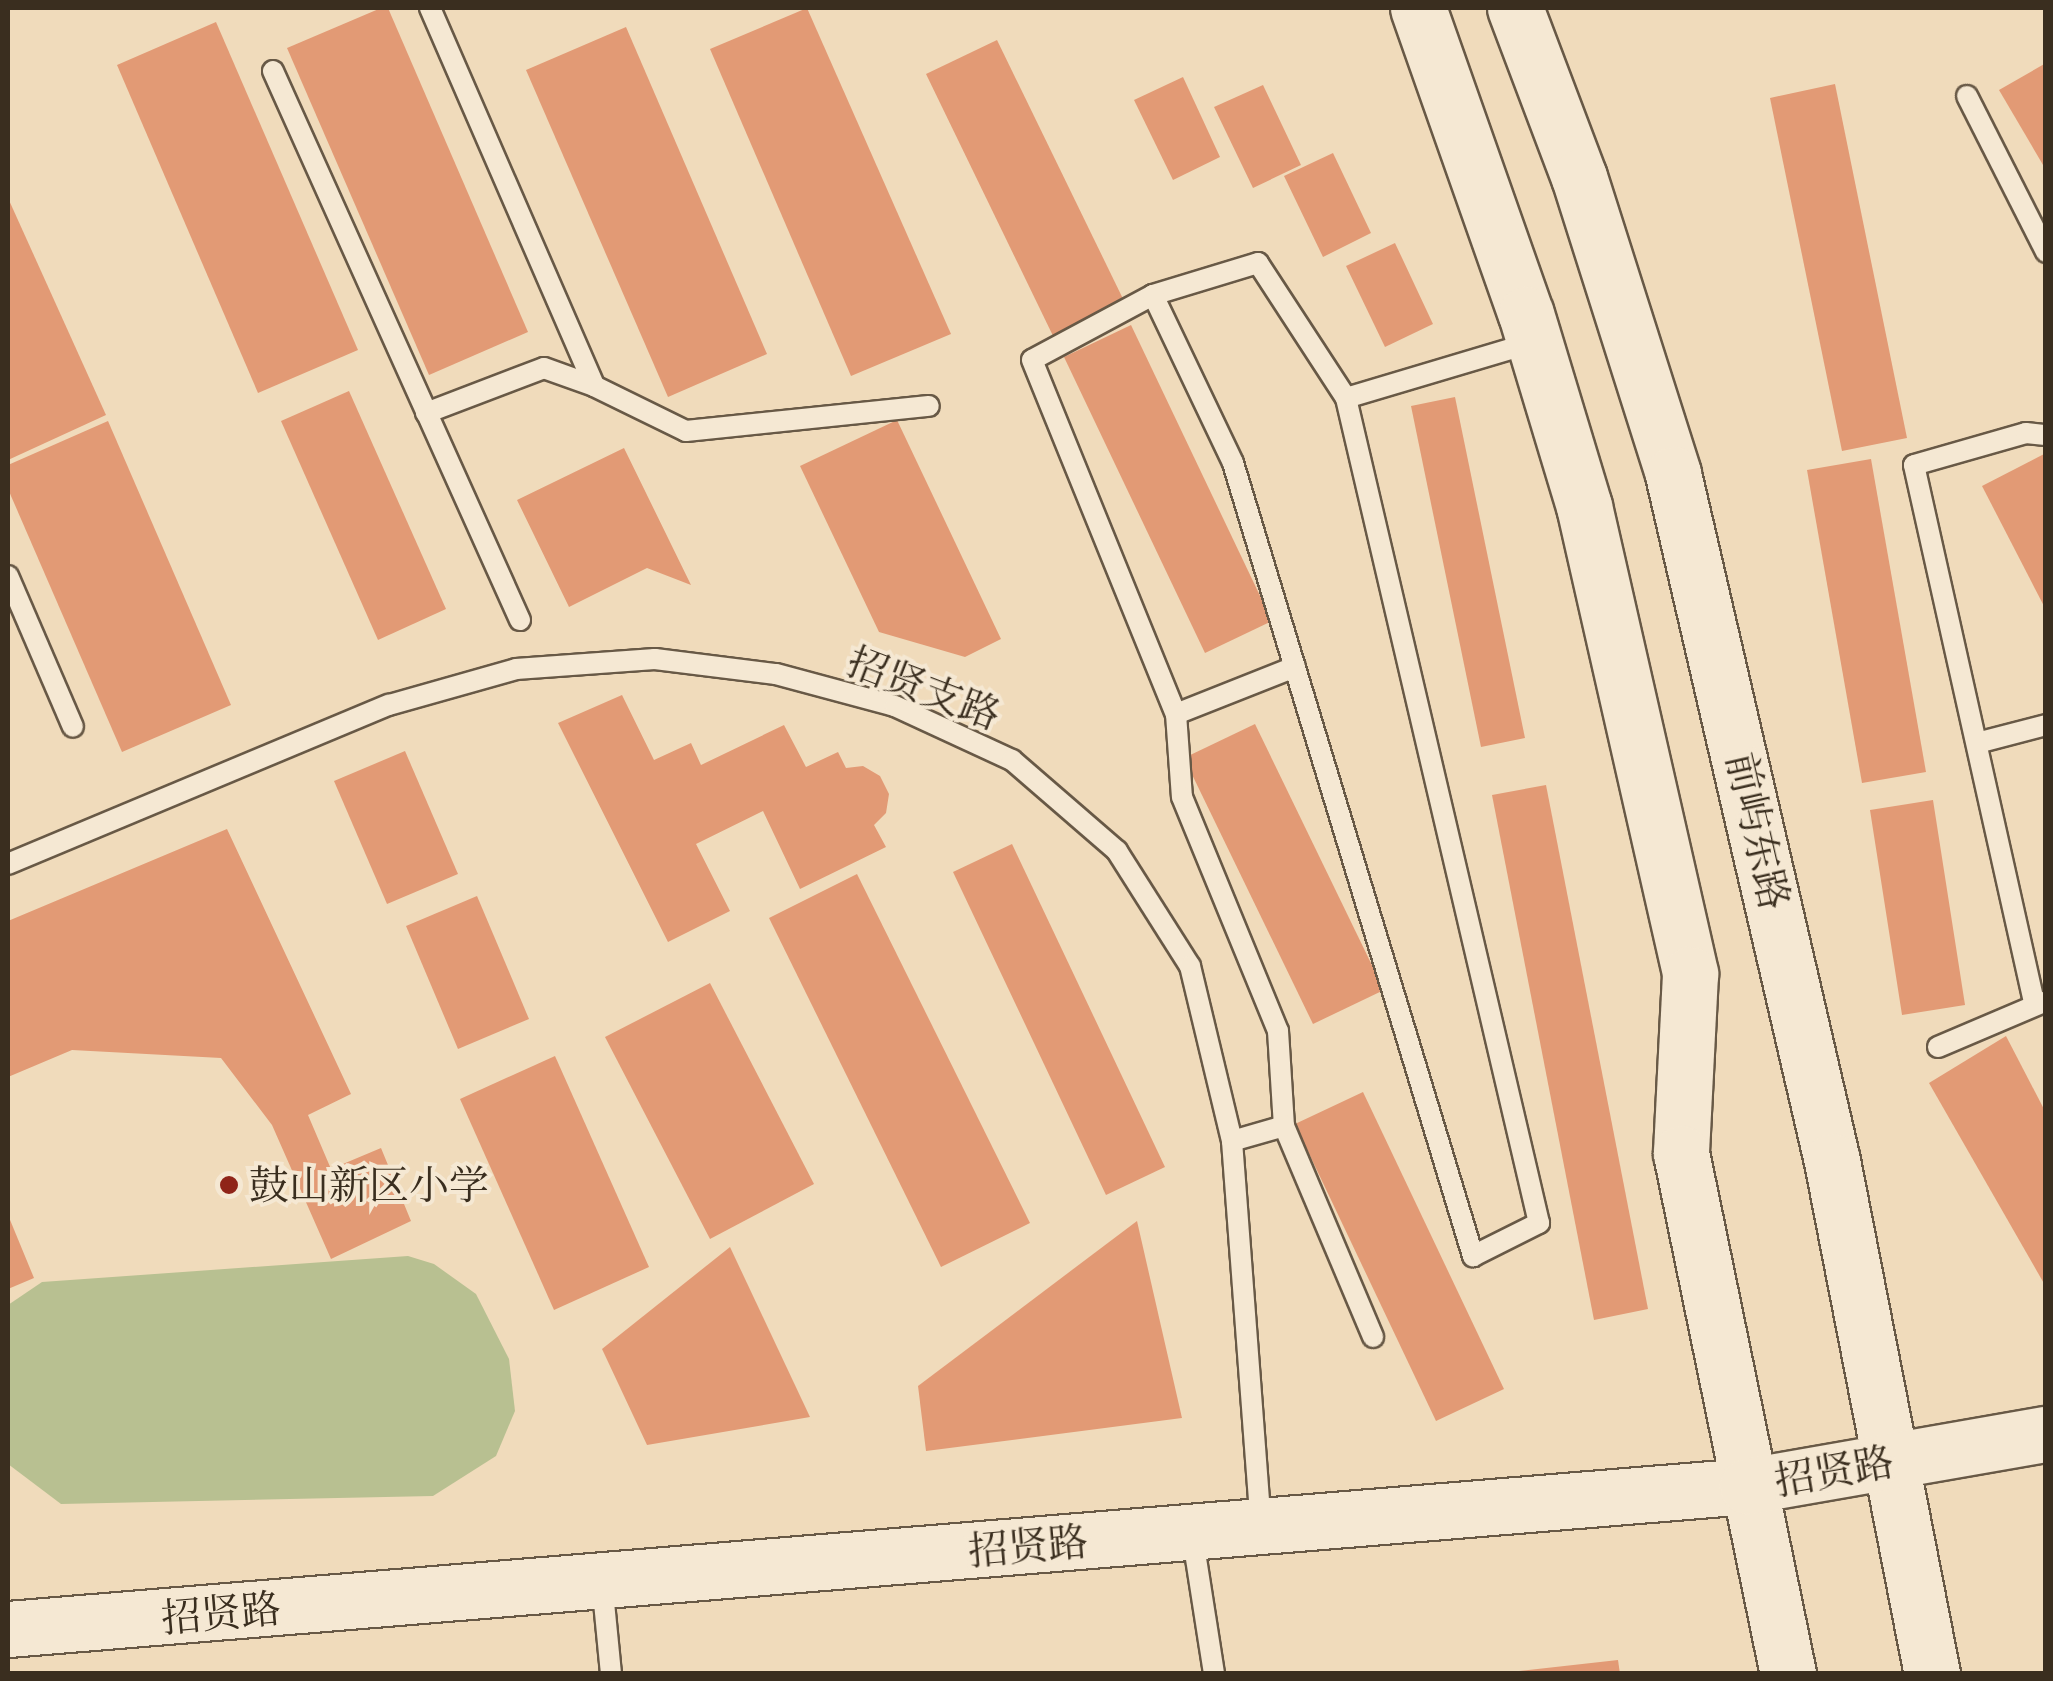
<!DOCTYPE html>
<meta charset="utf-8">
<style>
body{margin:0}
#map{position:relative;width:2053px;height:1681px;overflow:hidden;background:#f0dbbb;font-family:"EB Garamond","Noto Serif SC",serif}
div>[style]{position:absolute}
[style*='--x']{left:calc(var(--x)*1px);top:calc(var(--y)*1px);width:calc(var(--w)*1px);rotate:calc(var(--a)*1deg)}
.green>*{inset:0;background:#b8c091}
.building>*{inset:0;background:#e29a75}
.roads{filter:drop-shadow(2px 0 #685946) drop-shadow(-2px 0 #685946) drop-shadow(0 2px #685946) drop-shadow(0 -2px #685946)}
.lane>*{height:20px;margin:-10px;padding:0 10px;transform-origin:10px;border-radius:10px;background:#f5e8d3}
.secondary>*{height:55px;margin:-27.5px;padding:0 27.5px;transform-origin:27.5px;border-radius:27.5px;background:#f5e8d3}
.dots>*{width:28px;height:28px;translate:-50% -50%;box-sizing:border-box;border:5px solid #f5e8d3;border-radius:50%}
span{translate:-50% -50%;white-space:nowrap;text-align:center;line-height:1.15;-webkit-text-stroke:8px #f5e8d3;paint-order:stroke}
.street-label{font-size:40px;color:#3a2e1f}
.poi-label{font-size:40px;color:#3a2e1f}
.left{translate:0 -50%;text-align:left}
.frame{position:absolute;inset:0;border:10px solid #3a2e1f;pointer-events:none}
</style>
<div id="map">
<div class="green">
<i style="clip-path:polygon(408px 1256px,434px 1264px,476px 1294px,509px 1359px,515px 1411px,496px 1456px,433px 1496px,61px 1504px,8px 1464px,8px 1305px,42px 1282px)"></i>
</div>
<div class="building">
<i style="clip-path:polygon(381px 8px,388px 8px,528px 332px,429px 375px,287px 48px)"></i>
<i style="clip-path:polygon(807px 8px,951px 334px,851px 376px,710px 49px)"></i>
<i style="clip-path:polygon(216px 22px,358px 350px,258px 393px,117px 65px)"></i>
<i style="clip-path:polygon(626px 27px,767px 354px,668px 397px,526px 70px)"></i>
<i style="clip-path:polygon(997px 40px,1126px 305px,1055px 340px,926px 74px)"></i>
<i style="clip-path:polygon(2046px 63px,2046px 170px,1999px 90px)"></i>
<i style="clip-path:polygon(1183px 77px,1220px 157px,1173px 180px,1134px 100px)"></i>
<i style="clip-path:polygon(1835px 84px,1907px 438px,1842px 451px,1770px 98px)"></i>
<i style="clip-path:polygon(1263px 85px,1301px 165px,1253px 188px,1214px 107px)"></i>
<i style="clip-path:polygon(1333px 153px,1371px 233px,1323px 257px,1284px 176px)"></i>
<i style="clip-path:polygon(8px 198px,106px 415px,8px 460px)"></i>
<i style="clip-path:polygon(1395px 243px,1433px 324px,1385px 347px,1346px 266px)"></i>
<i style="clip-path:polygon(1131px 325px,1272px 621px,1205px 653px,1064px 357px)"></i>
<i style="clip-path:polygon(349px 391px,446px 609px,378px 640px,281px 421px)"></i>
<i style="clip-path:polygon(1455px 397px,1525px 738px,1481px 747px,1411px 406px)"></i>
<i style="clip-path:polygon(897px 420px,1001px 639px,965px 657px,879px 632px,800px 466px)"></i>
<i style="clip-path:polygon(108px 421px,231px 705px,122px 752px,8px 489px,8px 465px)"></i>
<i style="clip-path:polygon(624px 448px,691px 585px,647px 568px,569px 607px,517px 500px)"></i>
<i style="clip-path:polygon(2046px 453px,2046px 610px,1982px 486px)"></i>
<i style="clip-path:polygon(1871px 459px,1926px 772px,1862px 783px,1807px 470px)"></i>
<i style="clip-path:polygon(622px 695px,654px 760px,691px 743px,701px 765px,784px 725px,806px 767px,838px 752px,846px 768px,863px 766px,880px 776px,889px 794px,886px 813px,874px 825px,886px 847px,800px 889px,763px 811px,696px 844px,730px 911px,668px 942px,558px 723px)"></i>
<i style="clip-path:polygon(1255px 724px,1384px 990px,1313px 1024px,1184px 758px)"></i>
<i style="clip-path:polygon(405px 751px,458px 874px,387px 904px,334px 781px)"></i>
<i style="clip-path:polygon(1546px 785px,1648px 1309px,1594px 1320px,1492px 795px)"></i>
<i style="clip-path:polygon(1933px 800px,1965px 1005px,1902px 1015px,1870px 810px)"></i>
<i style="clip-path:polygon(227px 829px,351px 1094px,308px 1115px,331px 1169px,381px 1148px,411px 1221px,331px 1259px,272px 1125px,221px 1058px,72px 1050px,8px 1077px,8px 921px)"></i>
<i style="clip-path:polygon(1012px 844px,1165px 1167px,1106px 1195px,953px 872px)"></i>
<i style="clip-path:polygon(857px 874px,1030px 1223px,941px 1267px,769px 918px)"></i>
<i style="clip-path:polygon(477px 896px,529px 1019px,458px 1049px,406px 926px)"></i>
<i style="clip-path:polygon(710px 983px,814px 1184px,710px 1239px,605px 1037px)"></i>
<i style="clip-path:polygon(2006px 1036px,2046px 1113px,2046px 1287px,1929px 1083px)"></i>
<i style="clip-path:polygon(555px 1056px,649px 1267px,554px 1310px,460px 1099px)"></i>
<i style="clip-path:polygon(1363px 1092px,1504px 1389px,1436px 1421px,1295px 1124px)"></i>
<i style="clip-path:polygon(8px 1215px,34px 1278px,8px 1289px)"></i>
<i style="clip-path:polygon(1137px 1221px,1182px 1418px,926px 1451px,918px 1386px)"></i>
<i style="clip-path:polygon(730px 1247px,810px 1417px,647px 1445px,602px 1349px)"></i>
<i style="clip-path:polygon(1618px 1660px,1620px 1674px,1519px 1674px,1519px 1671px)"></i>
</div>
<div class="roads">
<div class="lane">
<i style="--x:430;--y:8;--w:412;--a:66.5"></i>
<i style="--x:594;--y:386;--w:102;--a:26.1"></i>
<i style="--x:686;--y:431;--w:244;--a:-5.9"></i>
<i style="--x:273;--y:71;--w:602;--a:65.78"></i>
<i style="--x:1967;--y:96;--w:175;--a:63.1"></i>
<i style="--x:1153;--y:295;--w:137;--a:151.8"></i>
<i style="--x:1032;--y:360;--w:382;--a:67.9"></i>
<i style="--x:1176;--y:714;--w:128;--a:-21.6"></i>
<i style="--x:1346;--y:398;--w:161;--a:-123.1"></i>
<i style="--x:1258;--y:263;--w:110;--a:163.1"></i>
<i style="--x:1153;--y:295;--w:186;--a:64.5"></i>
<i style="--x:1233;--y:463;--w:829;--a:73.16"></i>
<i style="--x:1473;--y:1256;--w:74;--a:-26.6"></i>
<i style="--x:1539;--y:1223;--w:847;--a:-103.17"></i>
<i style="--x:1346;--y:398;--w:193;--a:-16.6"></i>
<i style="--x:426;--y:413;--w:126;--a:-20.9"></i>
<i style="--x:544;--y:368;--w:53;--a:19.8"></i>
<i style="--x:8;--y:576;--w:164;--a:66.7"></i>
<i style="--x:1176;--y:714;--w:83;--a:85.9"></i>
<i style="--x:1182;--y:797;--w:253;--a:67.7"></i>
<i style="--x:1278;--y:1031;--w:95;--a:86.4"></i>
<i style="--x:1284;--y:1126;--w:229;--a:67.1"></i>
<i style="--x:1977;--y:743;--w:71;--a:-14.6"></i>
<i style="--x:8;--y:864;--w:413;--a:-22.7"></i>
<i style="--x:389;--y:705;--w:132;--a:-15.8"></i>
<i style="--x:516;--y:669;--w:139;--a:-4.1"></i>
<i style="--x:655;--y:659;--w:122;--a:7.1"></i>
<i style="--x:776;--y:674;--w:123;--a:15.1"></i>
<i style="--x:895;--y:706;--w:129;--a:24.8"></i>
<i style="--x:1012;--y:760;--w:139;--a:40.9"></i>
<i style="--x:1117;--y:851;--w:136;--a:57.6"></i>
<i style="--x:1190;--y:966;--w:180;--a:76.5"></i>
<i style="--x:1232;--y:1141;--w:385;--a:85.7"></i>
<i style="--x:2034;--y:1002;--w:550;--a:-102.6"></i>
<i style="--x:1914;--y:465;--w:116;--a:-15.9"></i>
<i style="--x:2026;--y:433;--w:20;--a:6"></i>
<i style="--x:1938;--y:1047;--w:115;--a:-23"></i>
<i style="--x:1232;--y:1141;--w:54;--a:-16.1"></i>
<i style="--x:1192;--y:1533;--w:143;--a:81.1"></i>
<i style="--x:602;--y:1582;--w:92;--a:84.4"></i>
</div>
<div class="secondary">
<i style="--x:1418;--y:8;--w:324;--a:70.6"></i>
<i style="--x:1526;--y:314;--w:201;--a:73.2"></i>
<i style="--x:1584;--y:506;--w:480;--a:77.2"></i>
<i style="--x:1690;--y:974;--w:179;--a:92.9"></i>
<i style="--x:1681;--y:1153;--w:532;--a:78.39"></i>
<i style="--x:1515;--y:8;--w:181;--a:69.3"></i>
<i style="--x:1579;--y:177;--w:312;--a:72.4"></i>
<i style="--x:1673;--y:474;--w:705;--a:76.97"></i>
<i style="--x:1832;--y:1161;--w:523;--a:78.97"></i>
<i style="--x:8;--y:1629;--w:1745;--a:-4.7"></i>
<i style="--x:1747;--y:1486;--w:303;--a:-9.9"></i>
</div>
</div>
<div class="dots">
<i style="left:229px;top:1185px;background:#8f2418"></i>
</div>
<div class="street-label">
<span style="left:924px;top:688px;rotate:21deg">招贤支路</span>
<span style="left:1758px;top:831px;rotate:77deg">前屿东路</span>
<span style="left:1834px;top:1471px;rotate:-10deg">招贤路</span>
<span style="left:1028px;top:1546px;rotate:-5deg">招贤路</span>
<span style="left:221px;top:1613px;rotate:-5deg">招贤路</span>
</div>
<div class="poi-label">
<span class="left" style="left:249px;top:1185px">鼓山新区小学</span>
</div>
<div class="frame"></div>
</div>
